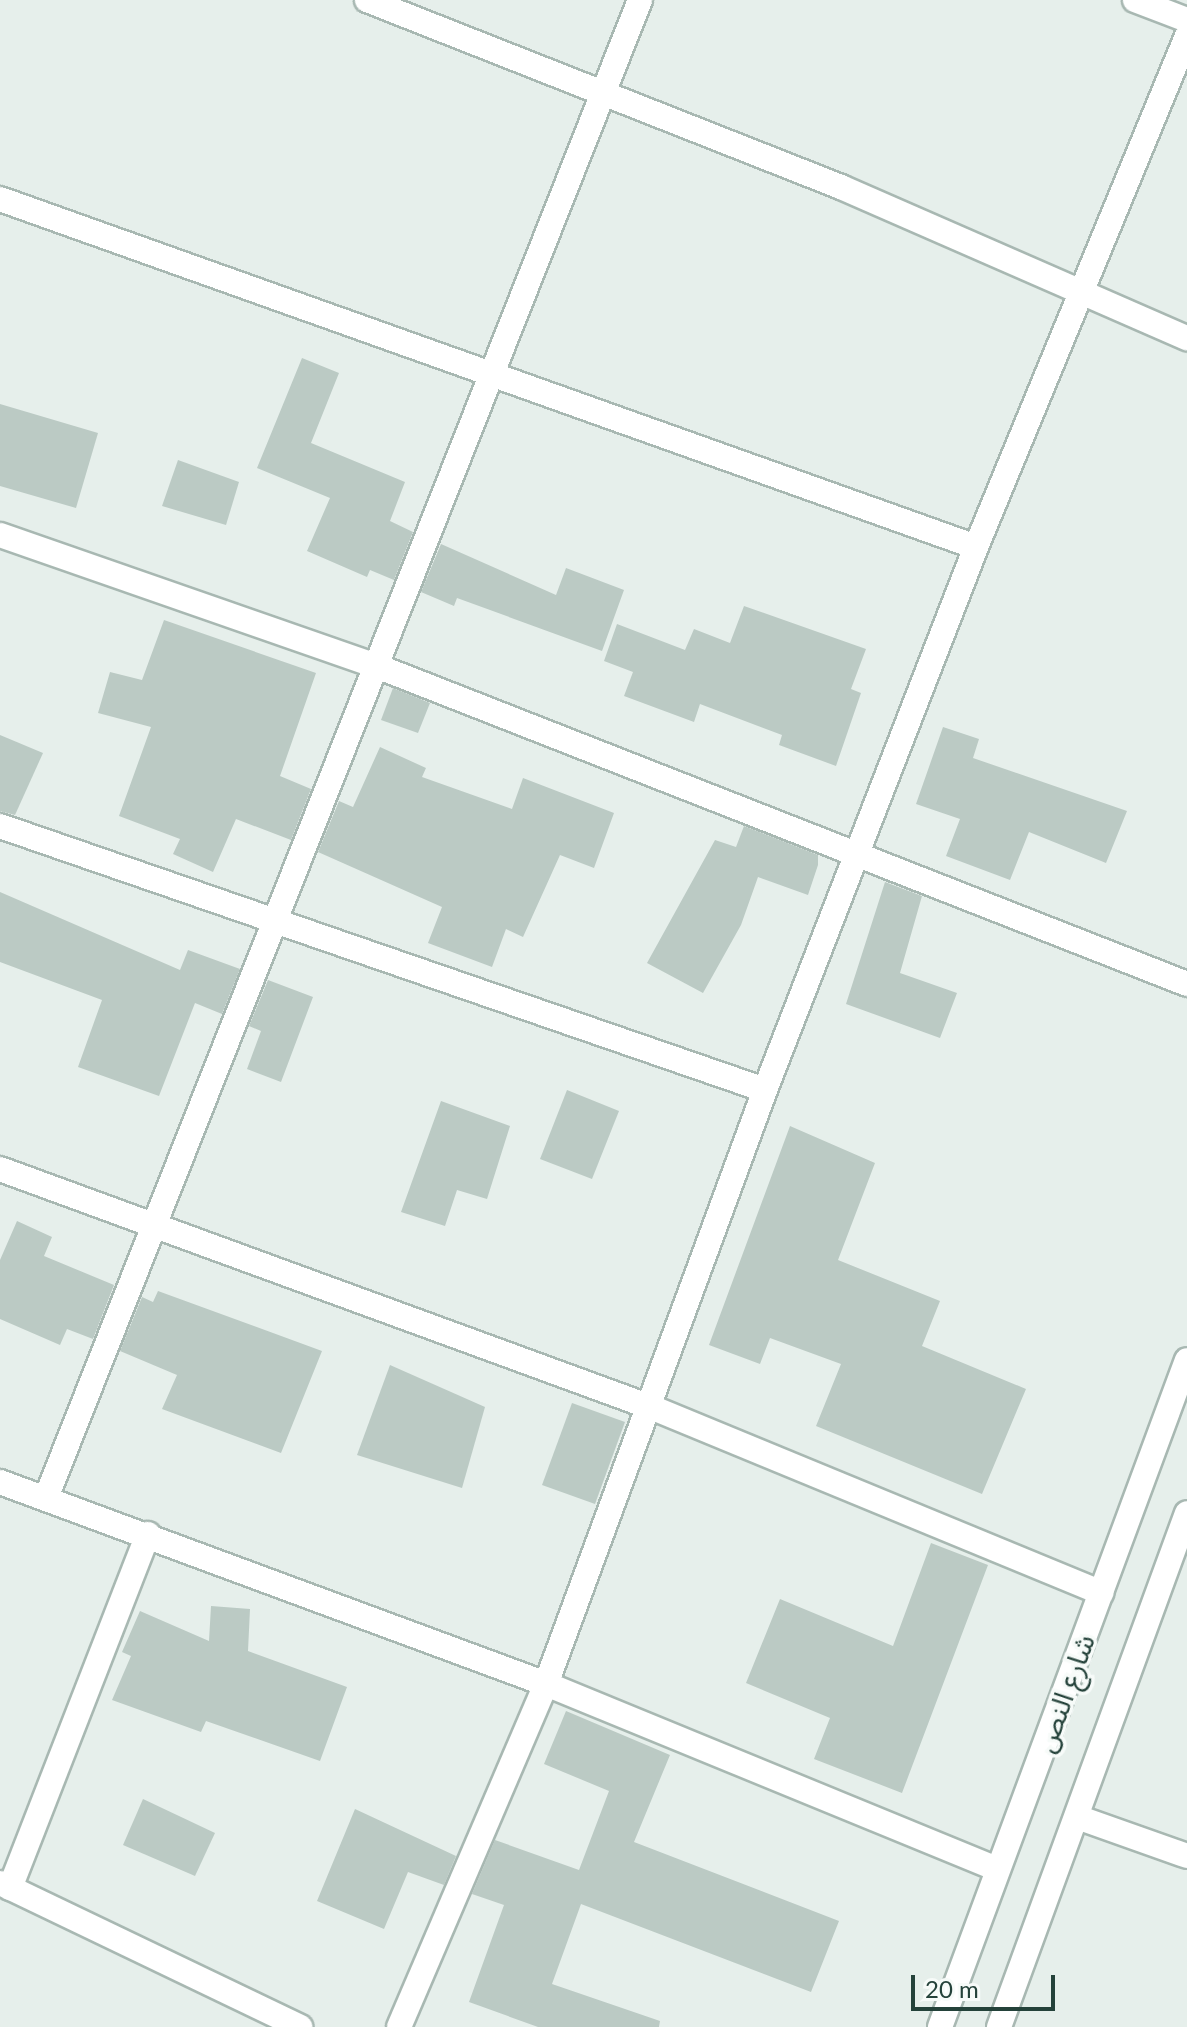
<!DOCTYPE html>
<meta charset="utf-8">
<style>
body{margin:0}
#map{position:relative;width:1187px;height:2027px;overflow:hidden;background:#e6efeb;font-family:Lato,"Noto Sans Arabic",sans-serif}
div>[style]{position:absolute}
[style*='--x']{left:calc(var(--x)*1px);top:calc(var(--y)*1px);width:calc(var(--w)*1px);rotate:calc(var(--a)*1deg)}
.building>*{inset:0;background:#bbcac4}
.roads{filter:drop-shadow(2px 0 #a8b8b2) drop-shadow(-2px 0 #a8b8b2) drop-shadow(0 2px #a8b8b2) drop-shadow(0 -2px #a8b8b2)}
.street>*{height:24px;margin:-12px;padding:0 12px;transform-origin:12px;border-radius:12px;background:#fff}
.secondary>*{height:24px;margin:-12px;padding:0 12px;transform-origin:12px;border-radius:12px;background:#fff}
span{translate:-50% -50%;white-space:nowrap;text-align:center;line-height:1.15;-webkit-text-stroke:7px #f7fbf9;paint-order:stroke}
.street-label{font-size:28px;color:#24423a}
.scale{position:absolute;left:911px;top:1975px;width:144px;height:36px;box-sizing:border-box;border:4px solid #24423a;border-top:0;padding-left:10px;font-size:24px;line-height:28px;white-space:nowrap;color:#24423a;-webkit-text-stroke:6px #f7fbf9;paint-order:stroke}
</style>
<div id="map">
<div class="building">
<i style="clip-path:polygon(302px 358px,339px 373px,311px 443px,405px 482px,390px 521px,413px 532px,394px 580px,370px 570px,367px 577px,307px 551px,330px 498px,257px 468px)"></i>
<i style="clip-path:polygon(0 404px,98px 433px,76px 508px,0 486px)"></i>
<i style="clip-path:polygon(178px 460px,239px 482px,226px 525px,162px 506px)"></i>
<i style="clip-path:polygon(441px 544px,556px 595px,566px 568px,624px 590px,602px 651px,457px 598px,454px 606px,421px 592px)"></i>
<i style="clip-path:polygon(744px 606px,866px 649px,851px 689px,861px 693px,836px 766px,779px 745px,782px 735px,700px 704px,694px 722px,624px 696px,633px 672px,604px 661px,617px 624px,685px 650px,694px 629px,730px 643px)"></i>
<i style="clip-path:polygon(164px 620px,316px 673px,280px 776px,311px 789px,291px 840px,236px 819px,213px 872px,173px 854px,180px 839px,119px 816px,151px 727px,98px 713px,110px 672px,142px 680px)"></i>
<i style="clip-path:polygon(393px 688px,430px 703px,418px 733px,381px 720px)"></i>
<i style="clip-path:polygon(943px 727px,979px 739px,973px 758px,1127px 811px,1106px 863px,1029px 832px,1010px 880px,946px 856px,960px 819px,916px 804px)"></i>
<i style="clip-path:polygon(0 735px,43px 753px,15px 815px,0 811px)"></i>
<i style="clip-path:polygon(380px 747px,426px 768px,422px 777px,512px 809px,523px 778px,614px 813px,594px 868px,560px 855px,523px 937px,506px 929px,492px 967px,428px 943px,442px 907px,318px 852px,339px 801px,353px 807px)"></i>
<i style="clip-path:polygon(744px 826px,818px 855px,818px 865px,808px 895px,758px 877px,741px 925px,703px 993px,647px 963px,715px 840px,736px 847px)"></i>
<i style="clip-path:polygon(885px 882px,922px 896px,900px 973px,957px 993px,940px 1038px,846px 1004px)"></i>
<i style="clip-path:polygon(0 892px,180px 970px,188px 950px,240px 969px,222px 1014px,195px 1003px,159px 1096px,78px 1067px,102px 1000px,0 962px)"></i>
<i style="clip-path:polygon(268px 980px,313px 997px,281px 1082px,247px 1069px,261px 1031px,249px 1026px)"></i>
<i style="clip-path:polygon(567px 1090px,619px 1111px,592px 1179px,540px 1159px)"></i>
<i style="clip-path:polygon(441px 1101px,510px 1126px,487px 1199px,457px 1190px,445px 1226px,401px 1212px)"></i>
<i style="clip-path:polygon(790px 1126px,875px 1163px,838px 1260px,940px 1301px,922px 1346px,1026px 1389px,982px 1494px,816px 1426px,841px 1364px,770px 1338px,760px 1364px,709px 1345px)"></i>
<i style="clip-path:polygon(17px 1221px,52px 1237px,44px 1256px,114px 1285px,93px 1339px,67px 1329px,60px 1345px,0 1319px,0 1260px)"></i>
<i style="clip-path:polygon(158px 1291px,322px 1351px,281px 1453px,162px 1409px,177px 1375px,120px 1351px,142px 1297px,153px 1302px)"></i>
<i style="clip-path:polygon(390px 1365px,485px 1407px,462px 1488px,357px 1455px)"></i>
<i style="clip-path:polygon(572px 1403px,625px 1422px,595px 1504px,542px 1485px)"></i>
<i style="clip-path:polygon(931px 1543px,988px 1565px,902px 1793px,814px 1759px,830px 1718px,746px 1683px,780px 1599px,893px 1646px)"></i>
<i style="clip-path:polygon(211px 1606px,250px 1609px,248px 1651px,347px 1687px,320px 1761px,206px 1721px,201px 1732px,112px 1700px,131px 1656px,122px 1652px,140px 1611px,209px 1641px)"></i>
<i style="clip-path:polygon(566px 1711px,670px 1755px,634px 1842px,839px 1921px,811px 1992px,581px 1904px,552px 1984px,660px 2021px,659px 2027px,538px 2027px,469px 2002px,504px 1905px,472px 1894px,495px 1840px,579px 1870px,609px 1791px,544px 1764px)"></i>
<i style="clip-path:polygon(143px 1799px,215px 1833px,195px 1876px,123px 1845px)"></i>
<i style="clip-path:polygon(355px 1809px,456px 1856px,444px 1885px,408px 1872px,384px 1929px,317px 1901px)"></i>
</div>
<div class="roads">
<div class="street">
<i style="--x:367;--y:0;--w:510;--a:21.53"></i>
<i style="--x:841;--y:187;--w:378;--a:23.6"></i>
<i style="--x:1135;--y:0;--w:56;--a:21"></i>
<i style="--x:0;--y:199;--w:1036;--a:19.62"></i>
<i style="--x:0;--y:535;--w:396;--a:19.2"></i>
<i style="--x:374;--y:665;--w:873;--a:21.42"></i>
<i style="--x:0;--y:826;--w:809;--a:19.04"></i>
<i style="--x:0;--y:1169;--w:695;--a:20.1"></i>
<i style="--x:653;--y:1408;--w:485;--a:22.4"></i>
<i style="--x:0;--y:1482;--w:582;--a:20.3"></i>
<i style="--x:546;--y:1684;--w:488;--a:22.3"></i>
<i style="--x:46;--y:1498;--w:1611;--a:-68.37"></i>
<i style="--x:1077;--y:1817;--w:117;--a:19.5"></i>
<i style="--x:10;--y:1888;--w:380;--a:-68.7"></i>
<i style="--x:399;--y:2027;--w:373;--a:-66.8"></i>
<i style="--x:546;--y:1684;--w:633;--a:-69.76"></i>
<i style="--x:765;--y:1090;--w:583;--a:-68.76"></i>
<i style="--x:976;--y:547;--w:553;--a:-67.56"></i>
</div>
<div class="secondary">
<i style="--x:0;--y:1883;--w:333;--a:25.6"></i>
<i style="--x:940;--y:2027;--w:711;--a:-69.68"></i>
<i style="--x:999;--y:2027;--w:547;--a:-69.91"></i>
</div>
</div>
<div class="street-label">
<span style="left:1064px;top:1693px;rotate:-70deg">شارع النص</span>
</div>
<div class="scale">20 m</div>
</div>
